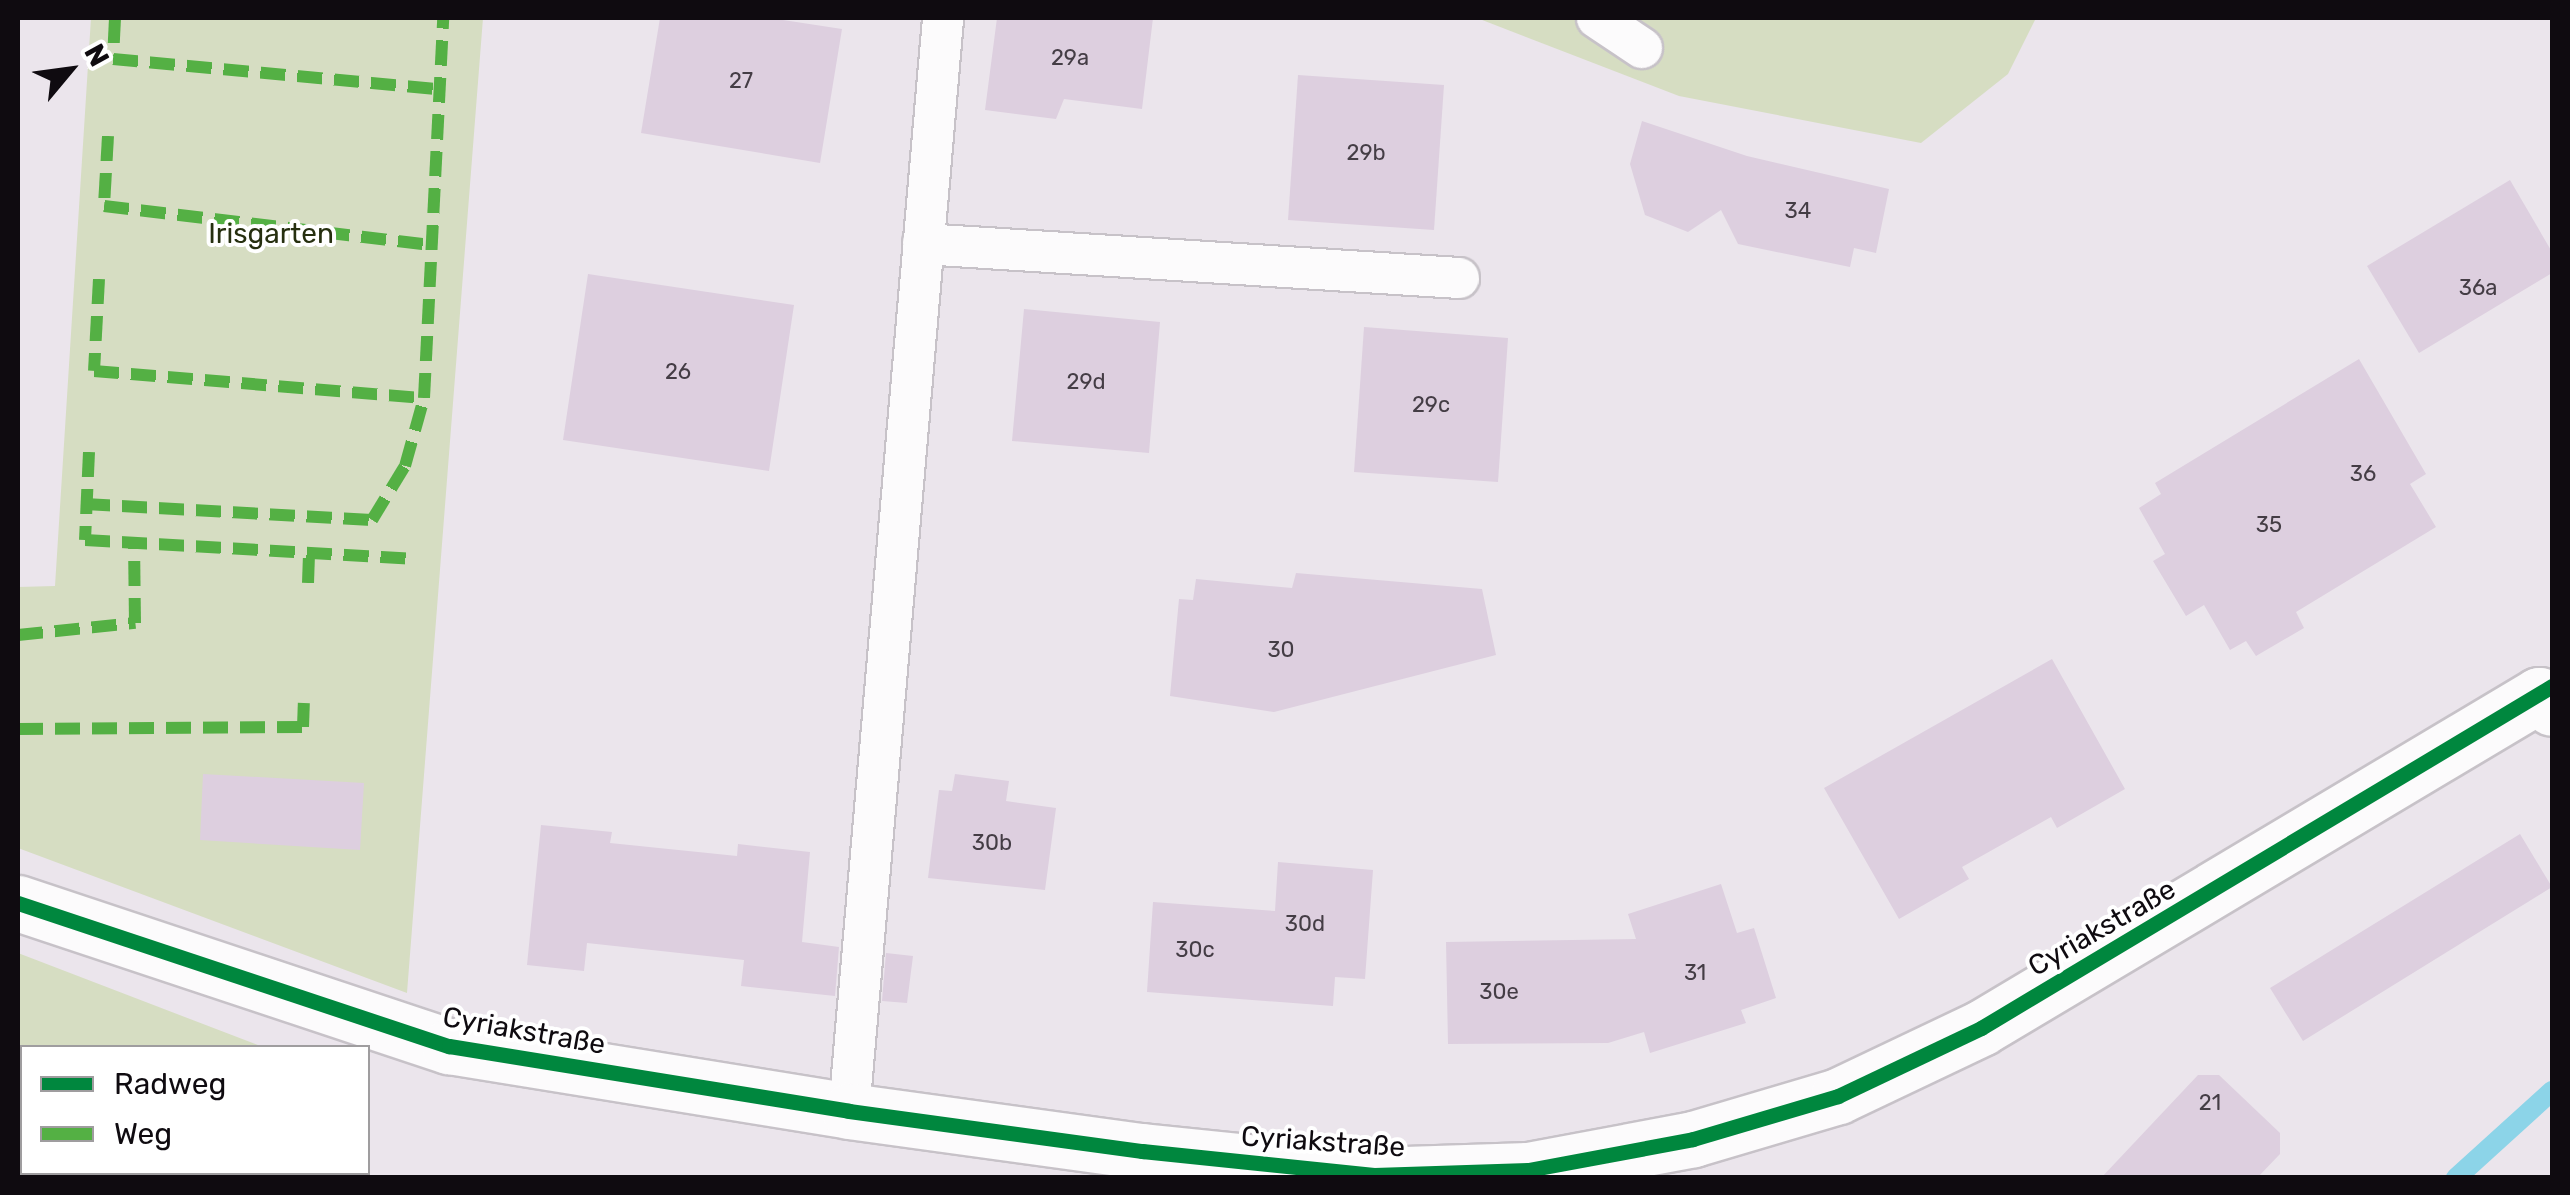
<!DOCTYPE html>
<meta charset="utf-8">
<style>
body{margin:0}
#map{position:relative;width:2570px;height:1195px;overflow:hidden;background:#ebe5ec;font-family:Rubik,sans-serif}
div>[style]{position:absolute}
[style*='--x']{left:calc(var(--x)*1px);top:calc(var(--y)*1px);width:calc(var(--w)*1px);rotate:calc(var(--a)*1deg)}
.green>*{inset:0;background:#d6ddc2}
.stream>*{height:20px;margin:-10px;padding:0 10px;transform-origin:10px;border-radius:10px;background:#8cd4e8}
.building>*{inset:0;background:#ddcfdf}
.roads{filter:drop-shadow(2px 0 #c7c2c8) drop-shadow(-2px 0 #c7c2c8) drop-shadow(0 2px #c7c2c8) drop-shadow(0 -2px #c7c2c8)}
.service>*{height:40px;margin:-20px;padding:0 20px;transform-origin:20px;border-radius:20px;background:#fcfbfc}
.tertiary>*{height:55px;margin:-27.5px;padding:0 27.5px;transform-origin:27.5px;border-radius:27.5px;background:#fcfbfc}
.quiet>*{height:12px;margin-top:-6px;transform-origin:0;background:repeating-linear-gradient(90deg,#54b044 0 25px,transparent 0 37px)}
.cycleway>*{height:15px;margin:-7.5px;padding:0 7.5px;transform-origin:7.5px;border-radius:7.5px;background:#00873e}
span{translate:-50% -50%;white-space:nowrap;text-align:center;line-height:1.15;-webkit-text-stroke:8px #fff;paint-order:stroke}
.number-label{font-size:22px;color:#443d45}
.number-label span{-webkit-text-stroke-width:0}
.park-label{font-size:28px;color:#262f0f}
.street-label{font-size:28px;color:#0f0b10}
.frame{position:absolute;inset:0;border:20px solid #0f0b10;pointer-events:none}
.legend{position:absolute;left:20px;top:1045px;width:350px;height:130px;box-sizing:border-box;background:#fff;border:2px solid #9f9d9f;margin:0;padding:12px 18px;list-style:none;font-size:30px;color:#0f0b10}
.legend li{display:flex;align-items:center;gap:20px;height:50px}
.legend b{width:50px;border:2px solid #9f9d9f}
.north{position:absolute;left:20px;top:20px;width:100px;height:100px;-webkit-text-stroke:8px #fff;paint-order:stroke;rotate:61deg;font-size:28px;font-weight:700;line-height:40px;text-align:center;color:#0f0b10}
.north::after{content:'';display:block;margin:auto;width:35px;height:45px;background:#0f0b10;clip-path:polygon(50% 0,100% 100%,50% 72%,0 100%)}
</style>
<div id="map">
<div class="green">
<i style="clip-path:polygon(91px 18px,483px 18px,407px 993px,18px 848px,18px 587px,55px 586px)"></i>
<i style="clip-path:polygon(1477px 18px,2036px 18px,2008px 74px,1921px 143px,1679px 96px)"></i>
<i style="clip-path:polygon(18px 953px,263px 1047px,22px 1048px,22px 1172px,347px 1173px,347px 1177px,18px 1177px)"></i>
</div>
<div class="stream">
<i style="--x:2456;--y:1178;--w:130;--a:-42.2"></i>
</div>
<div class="building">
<i style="clip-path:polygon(660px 18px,770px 18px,842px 29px,820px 163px,641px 133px)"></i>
<i style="clip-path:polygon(997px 18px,1153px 18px,1142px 109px,1064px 99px,1056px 119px,985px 110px)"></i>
<i style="clip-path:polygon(1298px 75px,1444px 85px,1434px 230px,1288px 220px)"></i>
<i style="clip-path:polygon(1642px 121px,1747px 156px,1889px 189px,1876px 253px,1854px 248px,1850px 267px,1738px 244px,1721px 210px,1688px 232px,1645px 215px,1630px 164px)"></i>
<i style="clip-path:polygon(2510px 180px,2552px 252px,2552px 273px,2419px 353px,2367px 266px)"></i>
<i style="clip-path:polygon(588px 274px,794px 305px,769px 471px,563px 440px)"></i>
<i style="clip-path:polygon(1024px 309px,1160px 322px,1149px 453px,1012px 441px)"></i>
<i style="clip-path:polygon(1364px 327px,1508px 338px,1498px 482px,1354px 472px)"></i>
<i style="clip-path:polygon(2359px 359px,2426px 474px,2410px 484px,2436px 527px,2296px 612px,2304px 628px,2256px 656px,2246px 641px,2230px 650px,2204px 605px,2186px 616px,2153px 561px,2165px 554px,2139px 508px,2161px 494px,2155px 483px)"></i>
<i style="clip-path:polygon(1296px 573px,1482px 589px,1496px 655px,1274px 712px,1170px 696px,1179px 599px,1193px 600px,1196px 579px,1292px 588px)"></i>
<i style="clip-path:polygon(2052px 659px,2125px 789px,2057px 828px,2051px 817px,1962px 867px,1969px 879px,1899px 919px,1824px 788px)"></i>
<i style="clip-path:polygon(203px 774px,364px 783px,360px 850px,200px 840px)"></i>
<i style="clip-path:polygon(955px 774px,1009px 781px,1006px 801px,1056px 808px,1045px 890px,928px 878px,939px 790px,952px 791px)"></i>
<i style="clip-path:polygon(541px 825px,612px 832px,610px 843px,737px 856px,738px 844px,810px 852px,802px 942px,839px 947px,835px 996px,741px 986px,744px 960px,587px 943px,584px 971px,527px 965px)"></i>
<i style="clip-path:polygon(2520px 834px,2552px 887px,2303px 1041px,2270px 988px)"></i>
<i style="clip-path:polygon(1278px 862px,1373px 870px,1365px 979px,1335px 977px,1333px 1006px,1147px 992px,1153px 902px,1275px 911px)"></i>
<i style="clip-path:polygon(1721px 884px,1737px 933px,1754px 928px,1776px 998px,1741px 1010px,1746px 1023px,1650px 1053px,1644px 1032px,1608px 1043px,1448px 1044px,1446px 942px,1636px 939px,1628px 914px)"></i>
<i style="clip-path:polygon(886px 953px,913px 956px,907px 1003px,882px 1001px)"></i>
<i style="clip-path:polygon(2198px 1075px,2219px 1075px,2280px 1133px,2280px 1154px,2257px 1178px,2101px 1178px)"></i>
</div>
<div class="roads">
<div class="service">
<i style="--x:1597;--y:18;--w:54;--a:33.7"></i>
<i style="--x:923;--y:244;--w:537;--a:3.63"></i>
<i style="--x:849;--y:1111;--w:1097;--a:-85.08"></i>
</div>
<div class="tertiary">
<i style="--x:18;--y:903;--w:454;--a:18.4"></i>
<i style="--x:449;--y:1046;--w:405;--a:9.2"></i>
<i style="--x:849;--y:1111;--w:296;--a:7.8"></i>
<i style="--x:1142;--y:1151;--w:233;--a:5.9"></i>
<i style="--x:1374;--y:1175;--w:154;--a:-1.9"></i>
<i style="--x:1528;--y:1170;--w:168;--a:-10.6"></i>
<i style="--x:1693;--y:1139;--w:151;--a:-16.5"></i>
<i style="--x:1838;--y:1096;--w:158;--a:-25.4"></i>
<i style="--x:1981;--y:1028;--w:650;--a:-30.83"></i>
<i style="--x:2539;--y:695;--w:18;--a:45"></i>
</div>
</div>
<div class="quiet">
<i style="--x:115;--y:18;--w:41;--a:92.8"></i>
<i style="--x:113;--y:59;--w:327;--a:5.3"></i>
<i style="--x:108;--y:136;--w:70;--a:93.3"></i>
<i style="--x:104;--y:206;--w:329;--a:6.8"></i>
<i style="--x:99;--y:279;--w:92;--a:93.1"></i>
<i style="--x:94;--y:371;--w:331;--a:4.7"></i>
<i style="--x:89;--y:452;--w:88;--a:92.6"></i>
<i style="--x:85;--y:540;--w:332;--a:3.3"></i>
<i style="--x:85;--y:504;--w:287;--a:3.2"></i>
<i style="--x:372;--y:520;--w:63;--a:-58.6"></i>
<i style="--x:405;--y:466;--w:71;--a:-74.4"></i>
<i style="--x:424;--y:398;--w:380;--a:-87.1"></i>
<i style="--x:308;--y:583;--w:30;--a:-88"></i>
<i style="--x:18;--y:635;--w:118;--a:-5.9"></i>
<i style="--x:135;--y:623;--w:79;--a:-90.7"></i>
<i style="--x:18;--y:729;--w:285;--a:-0.4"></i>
<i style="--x:303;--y:727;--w:24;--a:-88"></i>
</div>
<div class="cycleway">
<i style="--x:18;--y:903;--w:454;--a:18.4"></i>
<i style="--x:449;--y:1046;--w:405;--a:9.2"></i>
<i style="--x:849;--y:1111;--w:296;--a:7.8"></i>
<i style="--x:1142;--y:1151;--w:233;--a:5.9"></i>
<i style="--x:1374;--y:1175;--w:154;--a:-1.9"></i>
<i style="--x:1528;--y:1170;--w:168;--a:-10.6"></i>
<i style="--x:1693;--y:1139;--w:151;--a:-16.5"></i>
<i style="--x:1838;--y:1096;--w:158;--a:-25.4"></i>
<i style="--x:1981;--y:1028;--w:666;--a:-30.92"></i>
</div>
<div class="number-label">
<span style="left:1070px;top:58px">29a</span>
<span style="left:741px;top:81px">27</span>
<span style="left:1366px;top:153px">29b</span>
<span style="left:1798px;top:211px">34</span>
<span style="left:2478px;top:288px">36a</span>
<span style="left:678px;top:372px">26</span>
<span style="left:1086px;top:382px">29d</span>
<span style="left:1431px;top:405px">29c</span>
<span style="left:2363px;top:474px">36</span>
<span style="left:2269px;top:525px">35</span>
<span style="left:1281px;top:650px">30</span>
<span style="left:992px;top:843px">30b</span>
<span style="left:1305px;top:924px">30d</span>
<span style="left:1195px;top:950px">30c</span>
<span style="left:1695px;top:973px">31</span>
<span style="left:1499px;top:992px">30e</span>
<span style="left:2210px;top:1103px">21</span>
</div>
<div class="park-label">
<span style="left:271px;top:234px">Irisgarten</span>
</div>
<div class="street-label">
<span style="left:2102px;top:928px;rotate:-30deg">Cyriakstraße</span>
<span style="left:524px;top:1031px;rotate:10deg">Cyriakstraße</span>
<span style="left:1323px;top:1142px;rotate:4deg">Cyriakstraße</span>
</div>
<div class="frame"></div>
<ul class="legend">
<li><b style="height:12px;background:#00873e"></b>Radweg</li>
<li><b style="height:12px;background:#54b044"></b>Weg</li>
</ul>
<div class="north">N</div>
</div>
